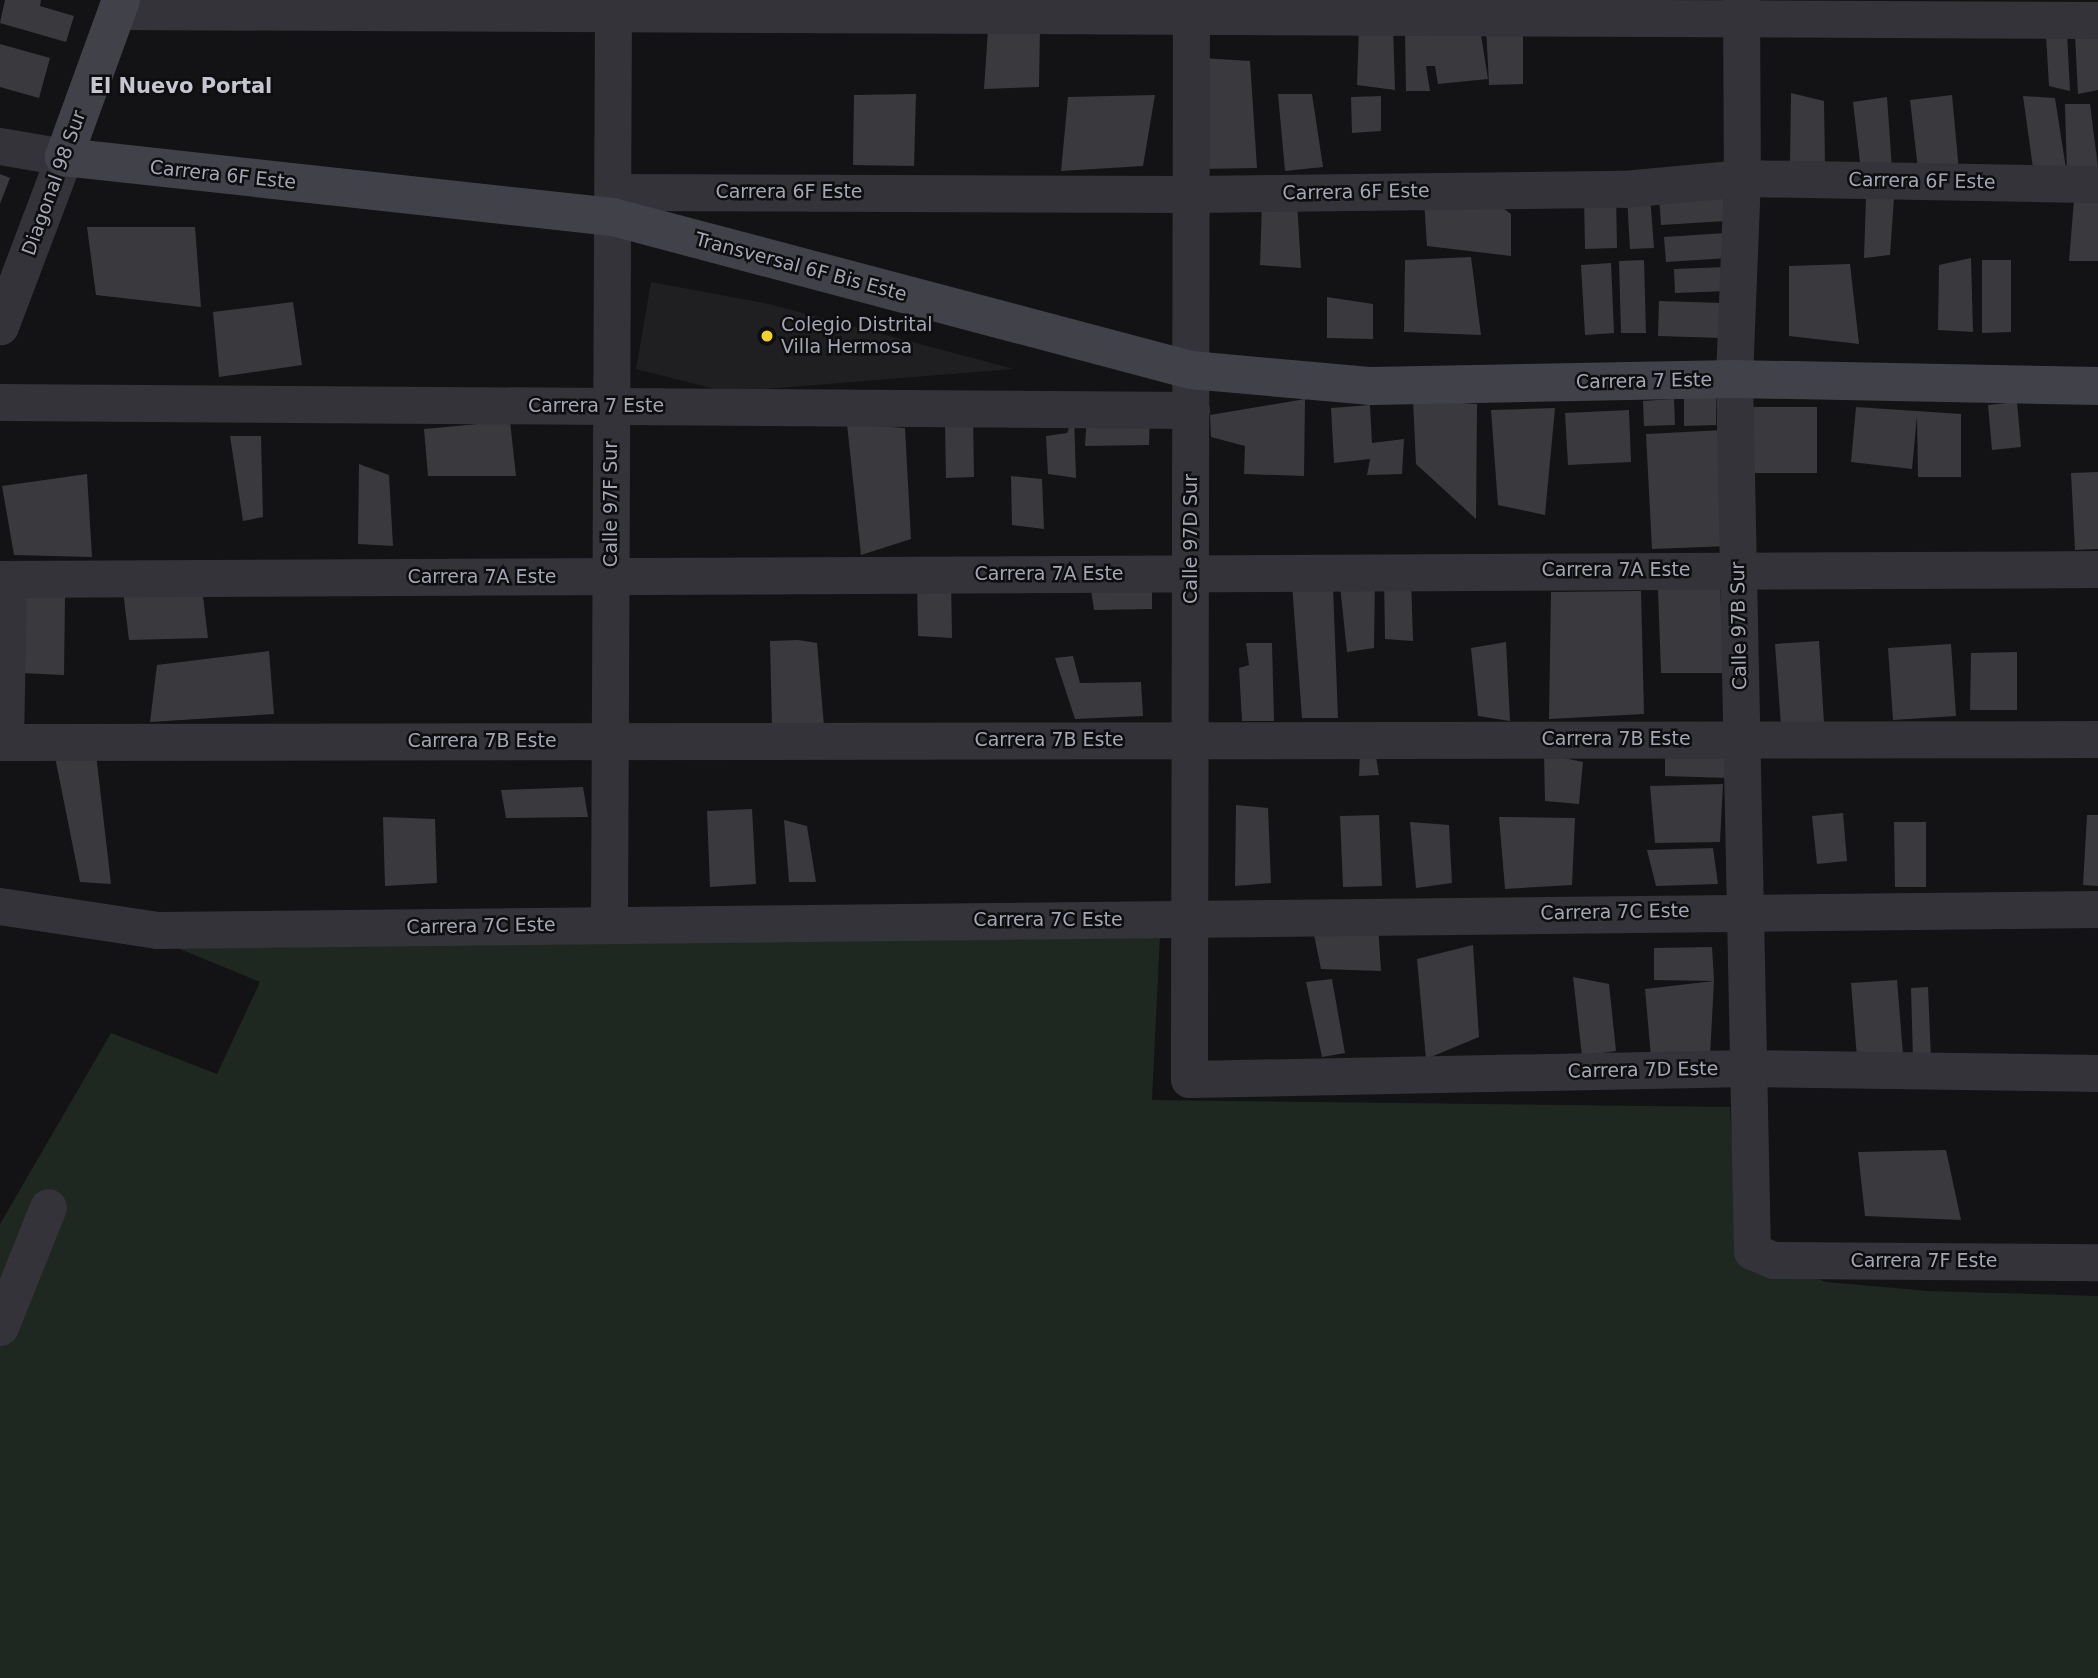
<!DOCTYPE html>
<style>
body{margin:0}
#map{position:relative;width:2098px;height:1678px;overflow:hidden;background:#131214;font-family:"DejaVu Sans",sans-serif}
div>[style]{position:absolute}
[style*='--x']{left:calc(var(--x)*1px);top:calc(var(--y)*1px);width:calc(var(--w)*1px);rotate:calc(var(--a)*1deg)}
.built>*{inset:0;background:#1f1e21}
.green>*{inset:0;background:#1f2721}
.building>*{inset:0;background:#3a3a3e}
.street>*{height:37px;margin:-18.5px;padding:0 18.5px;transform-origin:18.5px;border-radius:18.5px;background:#333339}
.secondary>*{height:38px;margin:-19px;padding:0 19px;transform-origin:19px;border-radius:19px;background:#414249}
.dots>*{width:19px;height:19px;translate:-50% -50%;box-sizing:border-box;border:4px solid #0e0d0f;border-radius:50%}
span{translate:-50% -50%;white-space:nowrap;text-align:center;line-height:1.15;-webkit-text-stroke:5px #0e0d0f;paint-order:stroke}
.street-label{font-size:19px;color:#a4a6b4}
.poi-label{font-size:19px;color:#a4a6b4}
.left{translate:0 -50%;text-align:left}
.neighbourhood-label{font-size:21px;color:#c5c6d0;font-weight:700}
</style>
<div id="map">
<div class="built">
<i style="clip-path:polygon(651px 282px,769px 304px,1014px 369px,727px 392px,636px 369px)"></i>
</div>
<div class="green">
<i style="clip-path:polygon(1160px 936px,1152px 1100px,1730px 1107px,1739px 1255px,1827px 1282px,1928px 1291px,2098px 1296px,2098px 1678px,0 1678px,0 1224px,111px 1033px,217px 1074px,260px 982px,165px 943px)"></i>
</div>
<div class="building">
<i style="clip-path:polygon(5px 0,41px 0,40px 6px,74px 16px,66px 42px,0 23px)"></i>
<i style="clip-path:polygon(1393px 26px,1395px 90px,1357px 85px,1359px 28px)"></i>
<i style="clip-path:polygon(1486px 27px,1523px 29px,1523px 84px,1489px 85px)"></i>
<i style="clip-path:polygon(1040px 28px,1039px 87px,984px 89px,988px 29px)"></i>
<i style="clip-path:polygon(1480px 29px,1488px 79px,1438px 84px,1435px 66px,1426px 66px,1430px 91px,1406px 91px,1405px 30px)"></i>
<i style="clip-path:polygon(2067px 33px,2070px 91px,2049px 86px,2046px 35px)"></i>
<i style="clip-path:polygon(2098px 34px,2098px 90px,2078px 94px,2075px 35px)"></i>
<i style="clip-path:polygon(0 44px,50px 58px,39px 98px,0 87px)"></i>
<i style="clip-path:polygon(1202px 58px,1250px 61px,1257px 168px,1200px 169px)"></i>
<i style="clip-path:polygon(1791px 93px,1824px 101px,1825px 166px,1790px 165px)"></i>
<i style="clip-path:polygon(916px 94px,914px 166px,853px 165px,854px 95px)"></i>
<i style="clip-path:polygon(1278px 94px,1312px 94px,1323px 167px,1285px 171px)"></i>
<i style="clip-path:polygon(1155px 95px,1143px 166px,1061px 171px,1068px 97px)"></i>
<i style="clip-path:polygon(1952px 95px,1959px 171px,1918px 169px,1910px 100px)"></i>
<i style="clip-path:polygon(1381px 96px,1381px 131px,1352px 133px,1351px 97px)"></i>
<i style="clip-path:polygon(2023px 96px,2055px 98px,2067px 175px,2033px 168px)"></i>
<i style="clip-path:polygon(1887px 97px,1892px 169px,1861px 171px,1853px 102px)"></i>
<i style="clip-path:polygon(2065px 104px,2090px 104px,2098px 167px,2067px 175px)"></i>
<i style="clip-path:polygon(0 174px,10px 178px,0 204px)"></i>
<i style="clip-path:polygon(1724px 191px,1726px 221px,1661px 225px,1659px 196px)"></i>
<i style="clip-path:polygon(1616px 196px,1617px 248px,1585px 249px,1584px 197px)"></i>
<i style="clip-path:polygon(1650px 196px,1654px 248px,1630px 249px,1627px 197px)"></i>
<i style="clip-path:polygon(1866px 198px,1894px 198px,1890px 255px,1864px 258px)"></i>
<i style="clip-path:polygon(1424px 200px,1497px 204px,1511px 214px,1511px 256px,1427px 246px)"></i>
<i style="clip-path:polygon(2074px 200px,2098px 200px,2098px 261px,2069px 261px)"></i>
<i style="clip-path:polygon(1297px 201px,1301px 268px,1260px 265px,1262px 203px)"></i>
<i style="clip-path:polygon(87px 227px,195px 227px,201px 307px,96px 295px)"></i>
<i style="clip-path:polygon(1726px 233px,1728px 258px,1666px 262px,1664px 237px)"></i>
<i style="clip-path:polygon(1471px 257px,1481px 335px,1404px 332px,1405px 260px)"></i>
<i style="clip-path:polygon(1971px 258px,1973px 332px,1938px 330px,1939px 265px)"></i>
<i style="clip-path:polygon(1644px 260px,1646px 333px,1621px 333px,1619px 261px)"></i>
<i style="clip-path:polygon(1982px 260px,2011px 260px,2011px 332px,1982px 333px)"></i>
<i style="clip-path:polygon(1611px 263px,1614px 333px,1585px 335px,1581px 265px)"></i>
<i style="clip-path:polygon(1850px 264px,1859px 344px,1789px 336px,1789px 266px)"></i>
<i style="clip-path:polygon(1727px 267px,1728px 291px,1675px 293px,1674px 269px)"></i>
<i style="clip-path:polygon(1327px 297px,1373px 304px,1373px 339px,1327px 338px)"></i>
<i style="clip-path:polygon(1659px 301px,1723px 303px,1723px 338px,1658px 336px)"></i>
<i style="clip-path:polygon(293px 302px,302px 365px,219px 377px,213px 312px)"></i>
<i style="clip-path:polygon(1716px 397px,1716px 425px,1684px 426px,1684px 398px)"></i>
<i style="clip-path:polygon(1305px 399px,1304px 476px,1244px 474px,1245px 446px,1211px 437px,1210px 415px)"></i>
<i style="clip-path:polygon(1674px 399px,1675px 425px,1644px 426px,1643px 401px)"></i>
<i style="clip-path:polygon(1413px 400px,1477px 404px,1476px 519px,1416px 464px)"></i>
<i style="clip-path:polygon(2017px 402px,2021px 447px,1992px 450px,1988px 405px)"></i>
<i style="clip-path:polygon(1370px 405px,1372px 443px,1404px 439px,1402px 474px,1367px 475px,1370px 459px,1334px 463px,1331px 408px)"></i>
<i style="clip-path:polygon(1751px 407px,1817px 407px,1817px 473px,1751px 473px)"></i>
<i style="clip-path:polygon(1856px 407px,1961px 414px,1961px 477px,1918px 477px,1917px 416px,1912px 469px,1851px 462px)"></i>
<i style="clip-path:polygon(1555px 408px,1545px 515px,1498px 505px,1491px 410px)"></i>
<i style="clip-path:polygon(1629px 410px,1631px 462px,1568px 465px,1565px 413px)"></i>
<i style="clip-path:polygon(1150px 413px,1149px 445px,1085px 446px,1087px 415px)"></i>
<i style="clip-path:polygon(973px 414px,974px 477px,946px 478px,945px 426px)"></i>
<i style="clip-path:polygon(1074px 416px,1076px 478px,1048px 474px,1046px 436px,1067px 433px)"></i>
<i style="clip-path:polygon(510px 421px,516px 476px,428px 476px,424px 429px)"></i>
<i style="clip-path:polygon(847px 424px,905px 428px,911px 539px,861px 555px)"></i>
<i style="clip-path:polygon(1724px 430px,1729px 546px,1652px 549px,1646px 434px)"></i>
<i style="clip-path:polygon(230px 436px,261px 436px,263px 517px,243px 521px)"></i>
<i style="clip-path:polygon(359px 464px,389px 475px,393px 546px,358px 544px)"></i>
<i style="clip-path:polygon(2098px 472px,2098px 549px,2075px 550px,2071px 473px)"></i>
<i style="clip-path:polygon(87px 474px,92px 557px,14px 555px,2px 486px)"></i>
<i style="clip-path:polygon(1011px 476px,1042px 479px,1044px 529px,1012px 525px)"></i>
<i style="clip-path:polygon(1339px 576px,1375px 576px,1374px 648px,1347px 652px)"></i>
<i style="clip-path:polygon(1384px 576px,1411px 576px,1413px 641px,1385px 639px)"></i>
<i style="clip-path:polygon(951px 578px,952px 638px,918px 636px,917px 581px)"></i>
<i style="clip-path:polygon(1152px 579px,1152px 609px,1094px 610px,1090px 583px)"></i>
<i style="clip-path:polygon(1292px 584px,1333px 587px,1338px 718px,1302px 718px)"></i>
<i style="clip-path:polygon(202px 588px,208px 638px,129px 640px,123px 591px)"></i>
<i style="clip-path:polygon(1720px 589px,1725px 673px,1661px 673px,1658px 590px)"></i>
<i style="clip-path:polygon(1641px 591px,1644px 714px,1549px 719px,1551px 592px)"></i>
<i style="clip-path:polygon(22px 593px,65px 596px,64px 675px,21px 673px)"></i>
<i style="clip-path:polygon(798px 640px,817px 643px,824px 726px,772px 728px,770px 641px)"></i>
<i style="clip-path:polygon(1819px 641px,1824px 723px,1781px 726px,1775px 644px)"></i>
<i style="clip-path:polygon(1506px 642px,1510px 721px,1478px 716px,1471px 648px)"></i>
<i style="clip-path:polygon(1246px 643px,1272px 643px,1274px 721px,1242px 721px,1239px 668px,1249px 665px)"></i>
<i style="clip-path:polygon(1951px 644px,1956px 716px,1893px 720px,1888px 648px)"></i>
<i style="clip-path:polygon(269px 651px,274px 714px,150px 722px,157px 665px)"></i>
<i style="clip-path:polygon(2017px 652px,2017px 710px,1970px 710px,1971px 653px)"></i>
<i style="clip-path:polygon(1073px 656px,1080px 683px,1141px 682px,1143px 716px,1075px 719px,1055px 658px)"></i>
<i style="clip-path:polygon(1360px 751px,1375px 751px,1379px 775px,1359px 776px)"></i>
<i style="clip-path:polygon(1726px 751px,1729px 778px,1665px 776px,1665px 754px)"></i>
<i style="clip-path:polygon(96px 754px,111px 884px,80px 882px,55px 757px)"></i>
<i style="clip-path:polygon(1544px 754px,1583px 762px,1579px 804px,1545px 801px)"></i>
<i style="clip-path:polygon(1723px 784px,1720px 842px,1655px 843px,1650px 786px)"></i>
<i style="clip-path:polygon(583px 787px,588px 817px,506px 818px,501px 790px)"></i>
<i style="clip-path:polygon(1236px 805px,1268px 808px,1271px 883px,1235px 886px)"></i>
<i style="clip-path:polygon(752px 809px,756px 884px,710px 887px,707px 811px)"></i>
<i style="clip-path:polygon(1843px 813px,1847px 861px,1817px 864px,1812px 816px)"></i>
<i style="clip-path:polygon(1379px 815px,1382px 886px,1343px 887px,1340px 816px)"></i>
<i style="clip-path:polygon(2087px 815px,2098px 815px,2098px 886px,2083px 885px)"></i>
<i style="clip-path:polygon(383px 817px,435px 819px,437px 883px,385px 886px)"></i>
<i style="clip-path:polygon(1499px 817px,1575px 818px,1572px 885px,1505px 889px)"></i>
<i style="clip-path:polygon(784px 820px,807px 826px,816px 882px,789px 882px)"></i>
<i style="clip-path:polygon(1410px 822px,1449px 825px,1452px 883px,1416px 888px)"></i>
<i style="clip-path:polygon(1894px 822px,1926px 822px,1926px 887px,1895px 887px)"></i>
<i style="clip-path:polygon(1713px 848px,1718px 884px,1656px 886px,1647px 850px)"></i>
<i style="clip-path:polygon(1312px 925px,1378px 925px,1381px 971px,1321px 969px)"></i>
<i style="clip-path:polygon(1473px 945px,1479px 1037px,1426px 1059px,1417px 959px)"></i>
<i style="clip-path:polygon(1712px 947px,1714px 981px,1654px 980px,1654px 948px)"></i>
<i style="clip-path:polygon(1573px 977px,1609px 984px,1616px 1051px,1582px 1056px)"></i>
<i style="clip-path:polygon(1332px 979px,1345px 1053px,1322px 1057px,1306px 982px)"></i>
<i style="clip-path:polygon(1897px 980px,1903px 1054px,1857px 1058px,1851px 983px)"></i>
<i style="clip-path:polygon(1714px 981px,1710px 1056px,1651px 1057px,1645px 989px)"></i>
<i style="clip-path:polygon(1928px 987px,1931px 1059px,1913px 1060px,1911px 988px)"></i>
<i style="clip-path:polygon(1946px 1150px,1961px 1220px,1865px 1216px,1858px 1152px)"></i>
</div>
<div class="street">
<i style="--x:1191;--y:0;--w:1079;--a:90.11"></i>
<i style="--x:1189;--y:1079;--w:559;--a:-1.13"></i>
<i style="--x:1748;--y:1068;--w:350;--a:0.8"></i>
<i style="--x:1741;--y:0;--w:178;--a:89.7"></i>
<i style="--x:1742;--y:178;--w:201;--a:92.3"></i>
<i style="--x:1734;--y:379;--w:872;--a:88.82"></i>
<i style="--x:1752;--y:1251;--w:23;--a:23"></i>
<i style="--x:1773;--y:1260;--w:325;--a:0.4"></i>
<i style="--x:117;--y:11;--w:1981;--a:0.26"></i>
<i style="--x:0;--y:146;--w:65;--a:9.8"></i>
<i style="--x:64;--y:157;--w:181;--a:110.7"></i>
<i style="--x:613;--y:192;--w:579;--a:0.2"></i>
<i style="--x:1192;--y:194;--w:432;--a:-0.7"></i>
<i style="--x:1624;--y:189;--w:119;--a:-5.3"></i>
<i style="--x:1742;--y:178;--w:356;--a:1"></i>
<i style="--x:0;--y:402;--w:1191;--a:0.38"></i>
<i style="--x:0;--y:579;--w:2098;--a:-0.27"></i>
<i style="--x:0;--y:742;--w:2098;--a:-0.08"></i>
<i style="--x:5;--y:742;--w:163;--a:-88.9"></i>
<i style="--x:0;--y:906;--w:159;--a:8.7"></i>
<i style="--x:157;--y:930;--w:1941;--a:-0.62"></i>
<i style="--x:609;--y:924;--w:924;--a:-89.75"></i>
<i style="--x:0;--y:1327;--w:129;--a:-68.2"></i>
</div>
<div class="secondary">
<i style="--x:121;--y:0;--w:167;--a:110"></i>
<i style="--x:64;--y:157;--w:552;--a:6.24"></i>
<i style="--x:613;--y:217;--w:598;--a:14.83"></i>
<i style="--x:1191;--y:370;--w:181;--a:5.1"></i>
<i style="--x:1371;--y:386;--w:363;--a:-1.1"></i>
<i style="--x:1734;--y:379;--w:364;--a:1.1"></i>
</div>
<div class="dots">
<i style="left:767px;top:336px;background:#f1d22d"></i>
</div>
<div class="street-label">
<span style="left:223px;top:175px;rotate:6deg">Carrera 6F Este</span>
<span style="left:1922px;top:181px;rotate:1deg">Carrera 6F Este</span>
<span style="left:54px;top:183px;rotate:-70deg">Diagonal 98 Sur</span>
<span style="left:789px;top:192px">Carrera 6F Este</span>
<span style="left:1356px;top:192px;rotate:-1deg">Carrera 6F Este</span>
<span style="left:801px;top:267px;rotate:15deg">Transversal 6F Bis Este</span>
<span style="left:1644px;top:381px;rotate:-1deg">Carrera 7 Este</span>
<span style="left:596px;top:406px">Carrera 7 Este</span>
<span style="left:611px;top:504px;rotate:-90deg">Calle 97F Sur</span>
<span style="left:1191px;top:539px;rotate:-90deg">Calle 97D Sur</span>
<span style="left:1616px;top:570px">Carrera 7A Este</span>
<span style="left:1049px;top:574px">Carrera 7A Este</span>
<span style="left:482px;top:577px">Carrera 7A Este</span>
<span style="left:1739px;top:626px;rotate:-91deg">Calle 97B Sur</span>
<span style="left:1616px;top:739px">Carrera 7B Este</span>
<span style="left:1049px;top:740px">Carrera 7B Este</span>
<span style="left:482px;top:741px">Carrera 7B Este</span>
<span style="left:1615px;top:912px;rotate:-1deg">Carrera 7C Este</span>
<span style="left:1048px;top:920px">Carrera 7C Este</span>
<span style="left:481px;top:926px;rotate:-1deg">Carrera 7C Este</span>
<span style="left:1643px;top:1070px;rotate:-1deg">Carrera 7D Este</span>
<span style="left:1924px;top:1261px">Carrera 7F Este</span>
</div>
<div class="poi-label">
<span class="left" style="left:781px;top:336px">Colegio Distrital<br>Villa Hermosa</span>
</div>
<div class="neighbourhood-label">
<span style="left:181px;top:86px">El Nuevo Portal</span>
</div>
</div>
